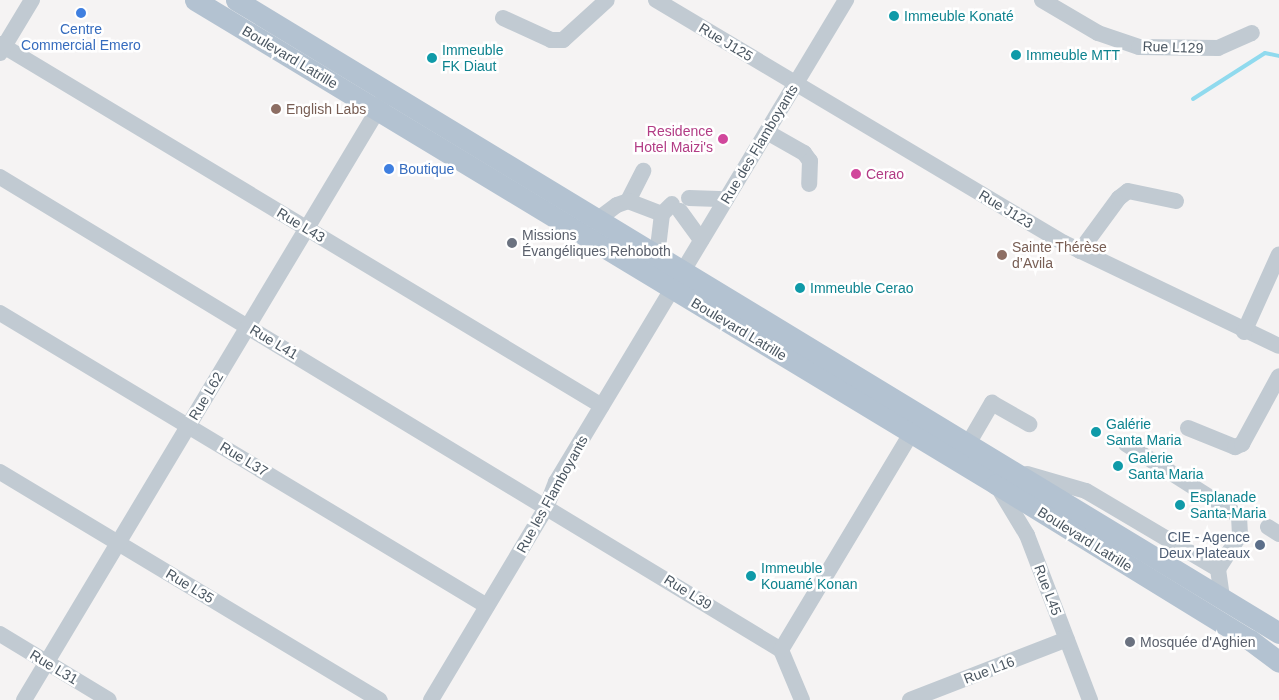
<!DOCTYPE html>
<meta charset="utf-8">
<style>
body{margin:0}
#map{position:relative;width:1279px;height:700px;overflow:hidden;background:#f5f3f3;font-family:Helvetica,sans-serif}
div>[style]{position:absolute}
[style*='--x']{left:calc(var(--x)*1px);top:calc(var(--y)*1px);width:calc(var(--w)*1px);rotate:calc(var(--a)*1deg)}
.stream>*{height:4px;margin:-2px;padding:0 2px;transform-origin:2px;border-radius:2px;background:#90daee}
.minor>*{height:16px;margin:-8px;padding:0 8px;transform-origin:8px;border-radius:8px;background:#c1cad2}
.major>*{height:21px;margin:-10.5px;padding:0 10.5px;transform-origin:10.5px;border-radius:10.5px;background:#b3c2d1}
.dots>*{width:14px;height:14px;translate:-50% -50%;box-sizing:border-box;border:2px solid #fff;border-radius:50%}
span{translate:-50% -50%;white-space:nowrap;text-align:center;line-height:1.15;-webkit-text-stroke:5px #fff;paint-order:stroke}
.culture-label{font-size:14px;color:#0d838f}
.left{translate:0 -50%;text-align:left}
.shop-label{font-size:14px;color:#366cbe}
.street-label{font-size:14px;color:#4a5661}
.education-label{font-size:14px;color:#785e54}
.hotel-label{font-size:14px;color:#b23c85}
.right{translate:-100% -50%;text-align:right}
.worship-label{font-size:14px;color:#5b616d}
.service-label{font-size:14px;color:#4e5e75}
</style>
<div id="map">
<div class="stream">
<i style="--x:1193;--y:99;--w:85;--a:-32.6"></i>
<i style="--x:1265;--y:53;--w:14;--a:12"></i>
</div>
<div class="minor">
<i style="--x:656;--y:0;--w:475;--a:30.8"></i>
<i style="--x:1064;--y:243;--w:238;--a:25.6"></i>
<i style="--x:1042;--y:0;--w:65;--a:30.5"></i>
<i style="--x:1098;--y:33;--w:43;--a:18.9"></i>
<i style="--x:1139;--y:47;--w:79;--a:0.7"></i>
<i style="--x:1218;--y:48;--w:37;--a:-24"></i>
<i style="--x:503;--y:18;--w:53;--a:24.6"></i>
<i style="--x:551;--y:40;--w:12;--a:0"></i>
<i style="--x:563;--y:40;--w:59;--a:-42.3"></i>
<i style="--x:0;--y:44;--w:702;--a:31.02"></i>
<i style="--x:0;--y:53;--w:62;--a:-58.9"></i>
<i style="--x:767;--y:132;--w:43;--a:29.6"></i>
<i style="--x:804;--y:153;--w:10;--a:53"></i>
<i style="--x:810;--y:161;--w:23;--a:92"></i>
<i style="--x:0;--y:177;--w:913;--a:31.2"></i>
<i style="--x:781;--y:650;--w:54;--a:67.2"></i>
<i style="--x:689;--y:198;--w:37;--a:2"></i>
<i style="--x:628;--y:201;--w:34;--a:-63"></i>
<i style="--x:680;--y:211;--w:36;--a:54"></i>
<i style="--x:597;--y:220;--w:25;--a:-37"></i>
<i style="--x:617;--y:205;--w:12;--a:-20"></i>
<i style="--x:628;--y:201;--w:36;--a:21"></i>
<i style="--x:1080;--y:251;--w:66;--a:-53.7"></i>
<i style="--x:1119;--y:198;--w:11;--a:-38"></i>
<i style="--x:1128;--y:191;--w:49;--a:11.8"></i>
<i style="--x:657;--y:256;--w:42;--a:-83.2"></i>
<i style="--x:662;--y:214;--w:14;--a:-45"></i>
<i style="--x:0;--y:313;--w:568;--a:31.03"></i>
<i style="--x:1244;--y:332;--w:85;--a:-65.8"></i>
<i style="--x:1188;--y:428;--w:51;--a:22"></i>
<i style="--x:1235;--y:447;--w:8;--a:-23"></i>
<i style="--x:1242;--y:444;--w:77;--a:-61.4"></i>
<i style="--x:968;--y:444;--w:48;--a:-59.7"></i>
<i style="--x:992;--y:403;--w:43;--a:29.6"></i>
<i style="--x:1126;--y:444;--w:134;--a:32.5"></i>
<i style="--x:1239;--y:516;--w:19;--a:87"></i>
<i style="--x:1240;--y:535;--w:40;--a:122.9"></i>
<i style="--x:0;--y:472;--w:443;--a:31"></i>
<i style="--x:1027;--y:474;--w:61;--a:16.1"></i>
<i style="--x:1086;--y:491;--w:153;--a:30.6"></i>
<i style="--x:1218;--y:569;--w:28;--a:82"></i>
<i style="--x:998;--y:487;--w:56;--a:58.9"></i>
<i style="--x:1027;--y:535;--w:177;--a:69.1"></i>
<i style="--x:1268;--y:527;--w:13;--a:32"></i>
<i style="--x:0;--y:634;--w:127;--a:31.2"></i>
<i style="--x:781;--y:650;--w:252;--a:-59"></i>
<i style="--x:24;--y:700;--w:698;--a:-59.06"></i>
<i style="--x:431;--y:700;--w:224;--a:-59.1"></i>
<i style="--x:546;--y:508;--w:28;--a:-69"></i>
<i style="--x:556;--y:482;--w:563;--a:-58.97"></i>
<i style="--x:910;--y:700;--w:168;--a:-21.2"></i>
</div>
<div class="major">
<i style="--x:195;--y:0;--w:936;--a:31.14"></i>
<i style="--x:996;--y:484;--w:298;--a:31.6"></i>
<i style="--x:1250;--y:640;--w:36;--a:37"></i>
<i style="--x:236;--y:0;--w:1220;--a:31.25"></i>
</div>
<div class="dots">
<i style="left:81px;top:13px;background:#3f7fe0"></i>
<i style="left:894px;top:16px;background:#0f9aa8"></i>
<i style="left:1016px;top:55px;background:#0f9aa8"></i>
<i style="left:432px;top:58px;background:#0f9aa8"></i>
<i style="left:276px;top:109px;background:#8d6e63"></i>
<i style="left:723px;top:139px;background:#d1479c"></i>
<i style="left:389px;top:169px;background:#3f7fe0"></i>
<i style="left:856px;top:174px;background:#d1479c"></i>
<i style="left:512px;top:243px;background:#6b7280"></i>
<i style="left:1002px;top:255px;background:#8d6e63"></i>
<i style="left:800px;top:288px;background:#0f9aa8"></i>
<i style="left:1096px;top:432px;background:#0f9aa8"></i>
<i style="left:1118px;top:466px;background:#0f9aa8"></i>
<i style="left:1180px;top:505px;background:#0f9aa8"></i>
<i style="left:1260px;top:545px;background:#5c6f8a"></i>
<i style="left:751px;top:576px;background:#0f9aa8"></i>
<i style="left:1130px;top:642px;background:#6b7280"></i>
</div>
<div class="culture-label">
<span class="left" style="left:904px;top:16px">Immeuble Konaté</span>
<span class="left" style="left:442px;top:58px">Immeuble<br>FK Diaut</span>
<span class="left" style="left:1026px;top:55px">Immeuble MTT</span>
<span class="left" style="left:810px;top:288px">Immeuble Cerao</span>
<span class="left" style="left:1106px;top:432px">Galérie<br>Santa Maria</span>
<span class="left" style="left:1128px;top:466px">Galerie<br>Santa Maria</span>
<span class="left" style="left:1190px;top:505px">Esplanade<br>Santa-Maria</span>
<span class="left" style="left:761px;top:576px">Immeuble<br>Kouamé Konan</span>
</div>
<div class="shop-label">
<span style="left:81px;top:37px">Centre<br>Commercial Emero</span>
<span class="left" style="left:399px;top:169px">Boutique</span>
</div>
<div class="street-label">
<span style="left:726px;top:42px;rotate:31deg">Rue J125</span>
<span style="left:1173px;top:47px;rotate:2deg">Rue L129</span>
<span style="left:290px;top:57px;rotate:31deg">Boulevard Latrille</span>
<span style="left:759px;top:144px;rotate:-59deg">Rue des Flamboyants</span>
<span style="left:1006px;top:209px;rotate:31deg">Rue J123</span>
<span style="left:301px;top:225px;rotate:31deg">Rue L43</span>
<span style="left:739px;top:329px;rotate:31deg">Boulevard Latrille</span>
<span style="left:274px;top:342px;rotate:31deg">Rue L41</span>
<span style="left:206px;top:396px;rotate:-59deg">Rue L62</span>
<span style="left:244px;top:459px;rotate:31deg">Rue L37</span>
<span style="left:552px;top:494px;rotate:-61deg">Rue les Flamboyants</span>
<span style="left:1085px;top:539px;rotate:32deg">Boulevard Latrille</span>
<span style="left:190px;top:586px;rotate:31deg">Rue L35</span>
<span style="left:1048px;top:590px;rotate:69deg">Rue L45</span>
<span style="left:688px;top:592px;rotate:32deg">Rue L39</span>
<span style="left:54px;top:667px;rotate:31deg">Rue L31</span>
<span style="left:989px;top:670px;rotate:-21deg">Rue L16</span>
</div>
<div class="education-label">
<span class="left" style="left:286px;top:109px">English Labs</span>
<span class="left" style="left:1012px;top:255px">Sainte Thérèse<br>d’Avila</span>
</div>
<div class="hotel-label">
<span class="right" style="left:713px;top:139px">Residence<br>Hotel Maizi's</span>
<span class="left" style="left:866px;top:174px">Cerao</span>
</div>
<div class="worship-label">
<span class="left" style="left:522px;top:243px">Missions<br>Évangéliques Rehoboth</span>
<span class="left" style="left:1140px;top:642px">Mosquée d'Aghien</span>
</div>
<div class="service-label">
<span class="right" style="left:1250px;top:545px">CIE - Agence<br>Deux Plateaux</span>
</div>
</div>
